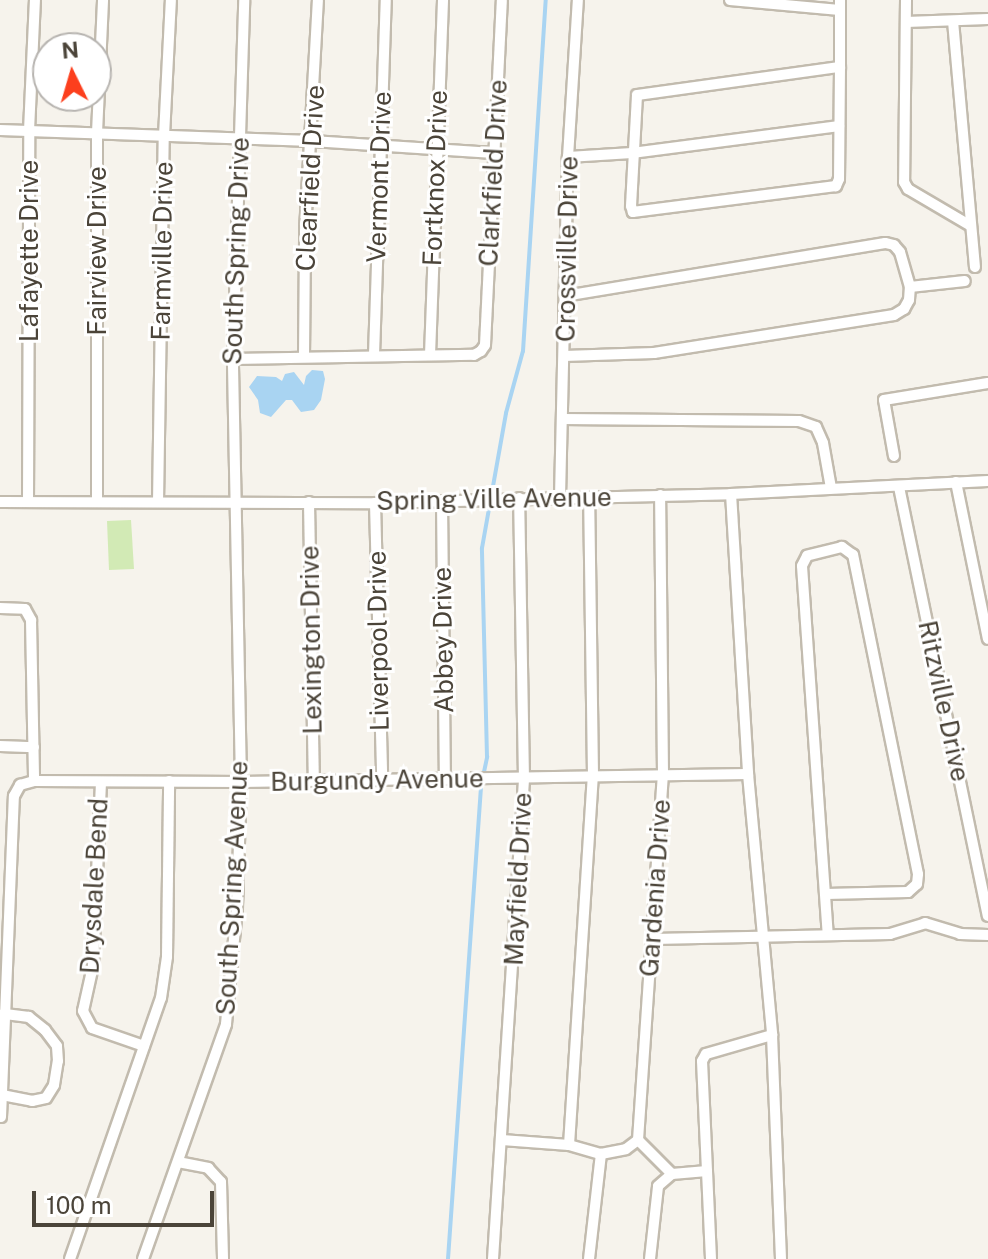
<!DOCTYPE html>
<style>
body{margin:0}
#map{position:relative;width:988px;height:1259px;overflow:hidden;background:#f6f3ec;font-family:"Public Sans",sans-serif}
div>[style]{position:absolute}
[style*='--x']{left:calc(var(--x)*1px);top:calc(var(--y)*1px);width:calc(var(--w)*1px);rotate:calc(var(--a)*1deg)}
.green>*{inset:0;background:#d2eab5}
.water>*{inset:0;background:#a9d4f2}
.stream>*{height:4px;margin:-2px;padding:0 2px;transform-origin:2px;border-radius:2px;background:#a9d4f2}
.roads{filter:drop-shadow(2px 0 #c2bbae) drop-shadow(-2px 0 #c2bbae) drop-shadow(0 2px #c2bbae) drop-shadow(0 -2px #c2bbae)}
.street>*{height:10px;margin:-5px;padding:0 5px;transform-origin:5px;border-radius:5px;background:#fff}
span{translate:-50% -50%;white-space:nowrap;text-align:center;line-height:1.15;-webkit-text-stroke:6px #fff;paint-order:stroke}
.street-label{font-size:26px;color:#4b4439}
.north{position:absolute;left:32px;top:32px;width:80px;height:80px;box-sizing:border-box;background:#fff;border:2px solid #b7b4b0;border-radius:50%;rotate:355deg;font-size:22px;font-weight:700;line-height:32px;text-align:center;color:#4b4439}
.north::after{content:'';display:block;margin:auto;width:28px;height:36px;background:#fc3f1d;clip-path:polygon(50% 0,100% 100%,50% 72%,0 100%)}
.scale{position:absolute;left:32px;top:1191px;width:182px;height:36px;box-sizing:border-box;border:4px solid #4b4439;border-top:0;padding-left:10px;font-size:24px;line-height:28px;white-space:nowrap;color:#4b4439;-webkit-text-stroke:6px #fff;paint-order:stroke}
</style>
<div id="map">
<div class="green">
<i style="clip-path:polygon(131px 520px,134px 569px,109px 570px,107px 521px)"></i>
</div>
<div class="water">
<i style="clip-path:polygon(312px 370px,323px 371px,325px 379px,321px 400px,314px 410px,301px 412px,292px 400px,286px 400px,271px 417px,260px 413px,258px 400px,249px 387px,257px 376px,276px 377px,282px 381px,285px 374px,294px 372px,304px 385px,306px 376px)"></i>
</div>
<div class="stream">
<i style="--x:448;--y:1259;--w:474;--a:-86"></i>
<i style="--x:481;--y:786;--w:30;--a:-78"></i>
<i style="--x:487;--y:757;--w:209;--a:-91.4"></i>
<i style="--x:482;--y:548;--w:137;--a:-79.9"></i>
<i style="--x:506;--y:413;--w:64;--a:-74.7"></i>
<i style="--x:523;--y:351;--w:352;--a:-86.3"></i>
</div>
<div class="roads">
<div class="street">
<i style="--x:730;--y:0;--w:110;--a:5.2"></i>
<i style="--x:840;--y:0;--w:67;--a:90"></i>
<i style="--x:840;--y:67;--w:112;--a:90.5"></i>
<i style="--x:839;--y:179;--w:8;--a:113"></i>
<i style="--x:836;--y:186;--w:205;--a:172.7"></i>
<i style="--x:633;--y:212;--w:6;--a:-108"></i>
<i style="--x:631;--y:206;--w:111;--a:-86.9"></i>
<i style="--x:637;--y:95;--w:205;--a:-7.9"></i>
<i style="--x:906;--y:0;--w:182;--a:90.6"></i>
<i style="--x:904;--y:182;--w:8;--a:60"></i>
<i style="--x:908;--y:189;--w:73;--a:30.4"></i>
<i style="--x:953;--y:21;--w:247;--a:84.9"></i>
<i style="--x:906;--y:22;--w:82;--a:-2.1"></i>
<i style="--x:0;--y:130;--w:312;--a:2"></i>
<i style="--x:312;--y:141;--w:182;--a:3.8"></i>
<i style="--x:568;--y:157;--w:64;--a:-3.6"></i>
<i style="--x:632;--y:153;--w:209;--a:-7.4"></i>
<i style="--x:910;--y:287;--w:55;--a:-6.2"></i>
<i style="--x:374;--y:355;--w:355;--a:-88.1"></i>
<i style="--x:430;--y:355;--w:355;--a:-87.9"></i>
<i style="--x:304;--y:356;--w:125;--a:-89.5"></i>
<i style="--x:305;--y:231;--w:231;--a:-86.8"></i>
<i style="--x:564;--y:356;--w:90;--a:-1.9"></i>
<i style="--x:654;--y:353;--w:243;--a:-9"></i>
<i style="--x:894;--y:315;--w:12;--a:-31"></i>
<i style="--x:904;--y:309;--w:10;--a:-61"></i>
<i style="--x:909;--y:300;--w:13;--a:-86"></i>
<i style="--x:910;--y:287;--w:36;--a:-106"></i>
<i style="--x:900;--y:252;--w:9;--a:-131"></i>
<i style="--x:894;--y:245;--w:9;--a:-167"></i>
<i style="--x:885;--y:243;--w:324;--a:170.6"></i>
<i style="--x:233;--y:359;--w:241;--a:-1"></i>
<i style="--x:474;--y:355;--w:8;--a:-30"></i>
<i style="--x:481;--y:351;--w:7;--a:-56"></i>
<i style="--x:485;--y:345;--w:345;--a:-87.2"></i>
<i style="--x:562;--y:419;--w:237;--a:0.5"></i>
<i style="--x:799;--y:421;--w:18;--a:19"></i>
<i style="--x:816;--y:427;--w:17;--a:66"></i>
<i style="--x:823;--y:443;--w:46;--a:79.9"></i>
<i style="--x:894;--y:456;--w:57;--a:-100.1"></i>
<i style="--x:884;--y:400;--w:105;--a:-9.3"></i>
<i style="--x:956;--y:482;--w:160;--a:78.5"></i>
<i style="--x:899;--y:487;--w:438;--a:78.3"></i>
<i style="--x:731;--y:494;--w:281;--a:86.5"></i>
<i style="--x:748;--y:774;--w:262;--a:84.7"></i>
<i style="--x:772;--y:1035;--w:224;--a:87.7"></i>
<i style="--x:560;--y:497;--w:340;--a:-88.7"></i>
<i style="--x:568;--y:157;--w:157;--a:-86.4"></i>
<i style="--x:97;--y:501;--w:368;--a:-90"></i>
<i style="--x:97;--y:133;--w:133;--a:-87.4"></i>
<i style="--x:442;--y:501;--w:278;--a:89.4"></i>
<i style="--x:0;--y:502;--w:375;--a:0.2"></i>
<i style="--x:375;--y:503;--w:356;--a:-1.4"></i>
<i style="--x:731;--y:494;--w:257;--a:-2.9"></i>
<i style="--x:28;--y:502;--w:371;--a:-89.8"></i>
<i style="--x:29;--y:131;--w:131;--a:-87.4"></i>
<i style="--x:158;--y:502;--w:366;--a:-89.1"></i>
<i style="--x:164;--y:136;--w:136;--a:-87.1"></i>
<i style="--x:309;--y:502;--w:277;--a:89"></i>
<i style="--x:375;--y:503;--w:276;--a:88.5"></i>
<i style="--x:0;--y:608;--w:25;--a:2"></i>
<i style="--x:25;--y:609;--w:13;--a:61"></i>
<i style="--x:31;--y:620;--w:161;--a:88.9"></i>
<i style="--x:0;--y:746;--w:34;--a:2"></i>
<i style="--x:101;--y:782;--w:184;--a:92.5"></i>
<i style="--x:93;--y:966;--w:46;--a:102.5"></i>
<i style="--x:83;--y:1011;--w:19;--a:62"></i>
<i style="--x:92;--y:1028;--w:55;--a:19.1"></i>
<i style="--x:826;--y:894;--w:82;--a:-1.4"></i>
<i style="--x:908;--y:892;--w:12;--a:-42"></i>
<i style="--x:917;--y:884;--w:10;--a:-84"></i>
<i style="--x:918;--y:874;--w:326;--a:-101.5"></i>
<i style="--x:853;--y:555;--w:14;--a:-144"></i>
<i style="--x:842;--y:547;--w:36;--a:166"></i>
<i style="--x:807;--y:556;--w:11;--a:117"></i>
<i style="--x:802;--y:566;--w:369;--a:86"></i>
<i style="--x:653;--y:939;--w:237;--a:-1.2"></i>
<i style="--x:890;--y:934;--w:37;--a:-17"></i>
<i style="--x:925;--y:923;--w:37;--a:17"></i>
<i style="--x:960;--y:934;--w:28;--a:2"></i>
<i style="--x:2;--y:1095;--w:31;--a:11"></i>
<i style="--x:32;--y:1101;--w:14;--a:-12"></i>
<i style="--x:46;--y:1098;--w:15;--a:-58"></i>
<i style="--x:54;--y:1085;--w:24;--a:-81"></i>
<i style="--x:58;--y:1061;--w:15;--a:-94"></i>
<i style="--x:57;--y:1046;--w:20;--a:-127"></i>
<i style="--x:45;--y:1030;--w:21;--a:-141"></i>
<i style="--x:29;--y:1017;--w:26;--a:-173"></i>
<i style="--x:1;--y:1117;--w:321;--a:-87.7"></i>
<i style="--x:14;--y:796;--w:13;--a:-61"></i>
<i style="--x:20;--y:785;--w:15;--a:-16"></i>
<i style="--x:34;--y:781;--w:207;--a:0.3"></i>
<i style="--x:241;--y:782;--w:507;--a:-0.9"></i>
<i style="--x:502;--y:1140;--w:67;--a:4.3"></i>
<i style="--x:569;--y:1145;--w:33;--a:16"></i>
<i style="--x:601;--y:1154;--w:25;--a:-11"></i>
<i style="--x:626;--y:1149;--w:15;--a:-37"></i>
<i style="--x:638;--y:1140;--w:367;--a:-86.1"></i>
<i style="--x:663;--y:774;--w:279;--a:-90.6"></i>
<i style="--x:638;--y:1140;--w:48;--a:45"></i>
<i style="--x:569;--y:1145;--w:371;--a:-86.3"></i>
<i style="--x:593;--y:775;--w:278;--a:-90.8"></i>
<i style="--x:178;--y:1162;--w:31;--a:11"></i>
<i style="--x:208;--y:1168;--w:19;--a:47"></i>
<i style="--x:221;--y:1182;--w:77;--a:88.5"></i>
<i style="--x:70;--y:1259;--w:276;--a:-70.8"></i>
<i style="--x:161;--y:998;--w:41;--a:-81.7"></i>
<i style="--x:167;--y:957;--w:176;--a:-89.3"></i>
<i style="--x:143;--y:1259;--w:249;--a:-70.5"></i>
<i style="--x:226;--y:1024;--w:118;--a:-84.6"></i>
<i style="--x:237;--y:907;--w:125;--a:-88.2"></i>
<i style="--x:241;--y:782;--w:423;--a:-91.1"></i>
<i style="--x:233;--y:359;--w:359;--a:-88.2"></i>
<i style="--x:493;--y:1259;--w:481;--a:-86.3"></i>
<i style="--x:524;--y:779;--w:281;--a:-91"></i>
<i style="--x:589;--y:1259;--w:106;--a:-83.5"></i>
<i style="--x:650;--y:1259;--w:73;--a:-83.7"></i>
<i style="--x:658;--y:1186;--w:18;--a:-41"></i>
<i style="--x:672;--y:1174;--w:35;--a:-5"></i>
<i style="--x:711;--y:1259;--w:198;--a:-92.6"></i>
<i style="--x:702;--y:1061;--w:8;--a:-60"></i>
<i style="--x:706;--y:1054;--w:69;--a:-16.1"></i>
</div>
</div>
<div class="street-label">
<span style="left:493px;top:173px;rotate:-87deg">Clarkfield Drive</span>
<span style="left:379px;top:177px;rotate:-88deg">Vermont Drive</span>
<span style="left:310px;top:178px;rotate:-87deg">Clearfield Drive</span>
<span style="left:435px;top:178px;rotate:-88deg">Fortknox Drive</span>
<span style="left:567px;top:249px;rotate:-89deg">Crossville Drive</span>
<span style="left:29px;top:251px;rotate:-90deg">Lafayette Drive</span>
<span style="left:97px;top:251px;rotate:-90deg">Fairview Drive</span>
<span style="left:162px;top:251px;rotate:-89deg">Farmville Drive</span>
<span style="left:236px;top:251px;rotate:-88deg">South Spring Drive</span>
<span style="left:494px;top:499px;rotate:-1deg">Spring Ville Avenue</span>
<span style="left:311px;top:640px;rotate:-91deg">Lexington Drive</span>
<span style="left:443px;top:640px;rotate:-91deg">Abbey Drive</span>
<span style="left:378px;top:641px;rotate:-91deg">Liverpool Drive</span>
<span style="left:944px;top:701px;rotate:78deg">Ritzville Drive</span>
<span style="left:377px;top:780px;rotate:-1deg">Burgundy Avenue</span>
<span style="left:518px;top:879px;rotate:-87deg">Mayfield Drive</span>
<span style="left:94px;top:886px;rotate:-87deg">Drysdale Bend</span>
<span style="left:232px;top:888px;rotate:-87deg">South Spring Avenue</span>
<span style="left:655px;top:888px;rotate:-86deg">Gardenia Drive</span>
</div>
<div class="north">N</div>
<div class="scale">100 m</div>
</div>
